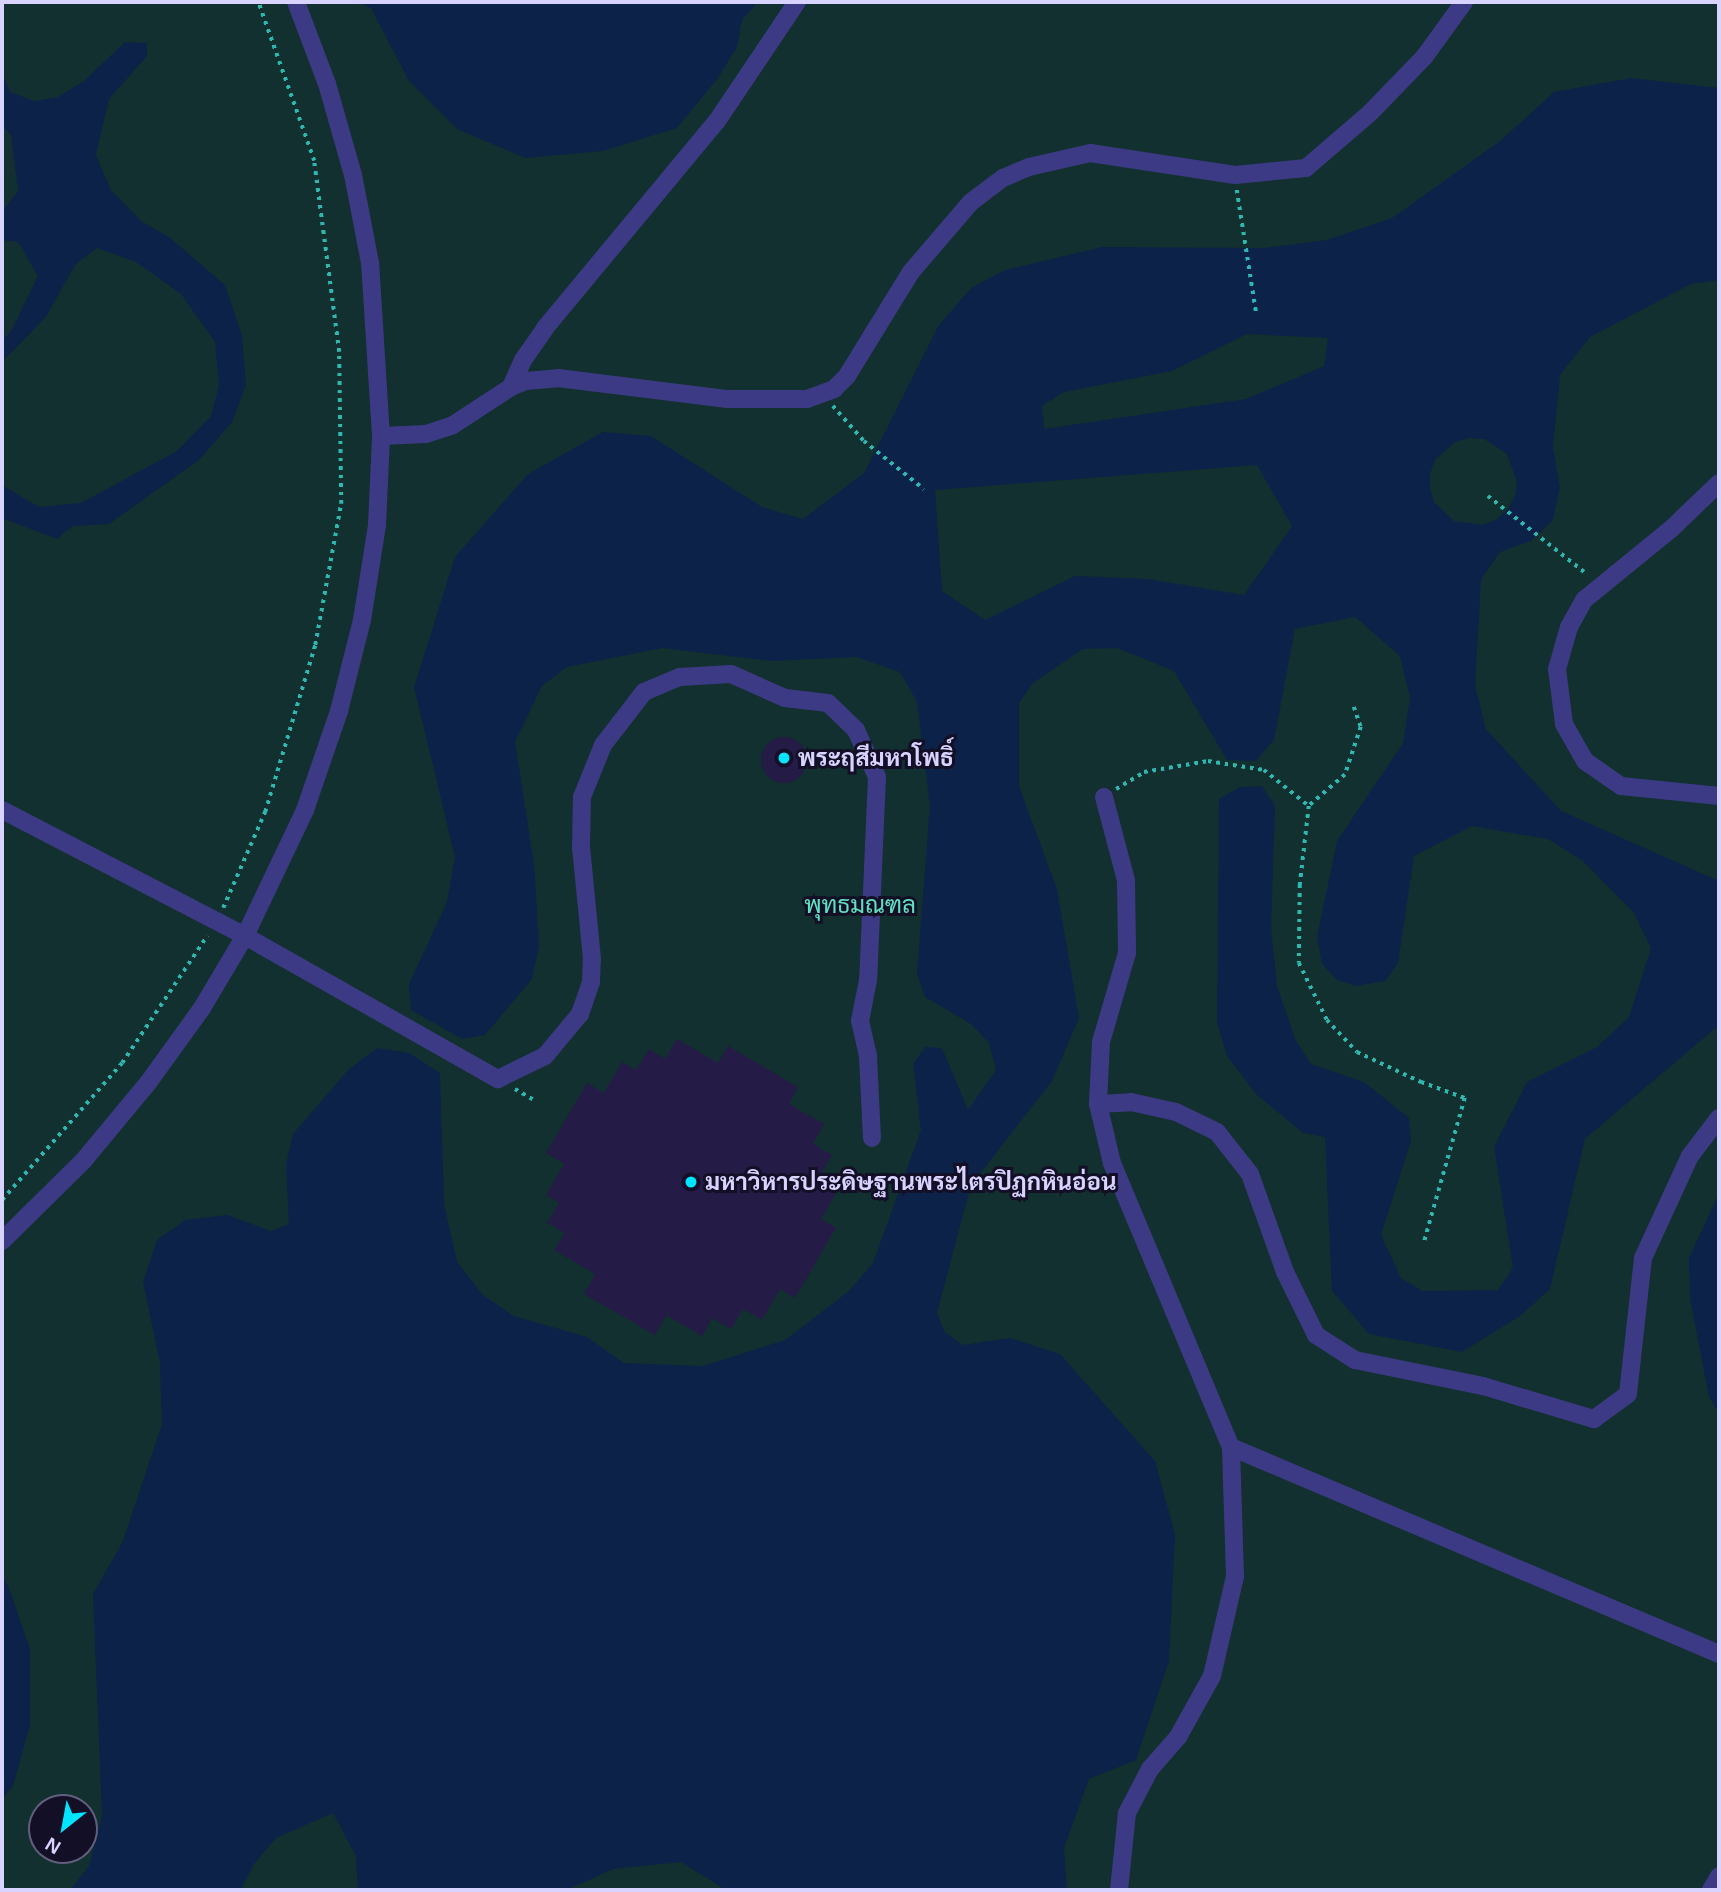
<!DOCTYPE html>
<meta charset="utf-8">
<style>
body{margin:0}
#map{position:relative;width:1721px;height:1892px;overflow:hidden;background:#130f26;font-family:Helvetica,Sarabun,sans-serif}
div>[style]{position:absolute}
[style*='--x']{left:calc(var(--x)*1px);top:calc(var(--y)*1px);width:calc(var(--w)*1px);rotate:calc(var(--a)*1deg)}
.green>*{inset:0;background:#12302f}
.water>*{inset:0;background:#0c2248}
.building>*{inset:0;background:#241b47}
.round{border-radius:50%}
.path>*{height:3.5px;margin-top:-1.75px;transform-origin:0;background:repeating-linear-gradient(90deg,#2fb8b0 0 3.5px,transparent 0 8.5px)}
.minor>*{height:18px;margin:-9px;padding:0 9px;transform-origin:9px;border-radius:9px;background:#3d3a85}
.dots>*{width:19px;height:19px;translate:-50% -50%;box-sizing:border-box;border:4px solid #130f26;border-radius:50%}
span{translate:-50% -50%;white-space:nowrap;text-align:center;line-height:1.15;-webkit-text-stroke:6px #130f26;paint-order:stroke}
.poi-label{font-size:24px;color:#d9d4ff;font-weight:700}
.left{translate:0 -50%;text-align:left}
.park-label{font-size:24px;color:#5fe0c0}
.frame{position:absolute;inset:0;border:4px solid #d9d4ff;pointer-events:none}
.north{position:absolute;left:28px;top:1794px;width:70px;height:70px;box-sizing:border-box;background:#130f26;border:2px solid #625e7d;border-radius:50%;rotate:211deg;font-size:19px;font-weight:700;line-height:28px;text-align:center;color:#d9d4ff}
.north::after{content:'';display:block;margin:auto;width:24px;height:32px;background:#00e5ff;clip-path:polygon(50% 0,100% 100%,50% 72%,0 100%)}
</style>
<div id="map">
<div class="green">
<i style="clip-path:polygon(evenodd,2px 2px,1719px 2px,1719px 1890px,2px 1890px,2px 2px,42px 1808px,84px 1808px,84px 1850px,42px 1850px,42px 1808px)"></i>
</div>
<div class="water">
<i style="clip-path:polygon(358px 2px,758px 2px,742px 20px,737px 47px,718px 78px,677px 128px,603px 151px,525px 158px,457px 129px,409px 81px,371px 8px)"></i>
<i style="clip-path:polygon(125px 42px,147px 43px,147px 56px,109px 99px,96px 155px,111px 190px,141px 221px,169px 237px,225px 285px,242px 336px,246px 385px,232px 422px,199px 460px,109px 524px,73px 526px,57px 539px,2px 518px,2px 485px,39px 507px,81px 503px,177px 451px,211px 416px,219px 385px,215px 342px,181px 294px,136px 262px,97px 248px,75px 265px,46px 317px,2px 362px,2px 341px,11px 331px,38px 276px,18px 242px,2px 240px,2px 212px,18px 191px,11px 136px,2px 124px,2px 74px,10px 92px,34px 101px,58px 97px,84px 81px)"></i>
<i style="clip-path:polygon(evenodd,1631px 78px,1719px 88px,1719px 280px,1691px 284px,1590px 337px,1560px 375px,1553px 448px,1560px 487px,1553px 520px,1531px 541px,1500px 552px,1481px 580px,1475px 685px,1486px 729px,1561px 811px,1719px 881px,1719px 1025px,1585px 1139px,1550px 1289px,1520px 1316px,1462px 1352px,1369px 1334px,1332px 1291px,1325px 1137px,1303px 1133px,1257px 1095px,1227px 1056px,1217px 1022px,1219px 799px,1240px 787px,1262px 786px,1275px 806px,1271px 928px,1277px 986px,1295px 1039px,1311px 1064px,1364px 1082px,1409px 1118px,1411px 1141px,1381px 1235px,1401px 1278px,1423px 1291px,1498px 1290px,1513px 1268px,1494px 1147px,1527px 1082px,1597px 1047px,1629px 1017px,1651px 948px,1634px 913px,1583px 861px,1548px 839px,1472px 826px,1414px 856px,1398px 963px,1385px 981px,1356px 986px,1337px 980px,1322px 964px,1317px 937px,1337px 841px,1403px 743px,1410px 698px,1400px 656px,1355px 617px,1295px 629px,1274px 740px,1256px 761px,1227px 760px,1174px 671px,1117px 648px,1083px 649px,1033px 683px,1019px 703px,1019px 786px,1057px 889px,1079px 1018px,1052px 1081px,971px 1185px,937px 1313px,945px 1332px,963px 1345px,1010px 1338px,1060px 1354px,1155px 1461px,1175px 1534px,1169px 1661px,1136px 1760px,1089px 1779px,1064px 1848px,1067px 1890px,726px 1890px,681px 1862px,613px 1869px,567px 1890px,358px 1890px,356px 1856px,333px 1813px,276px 1838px,254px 1864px,241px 1890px,70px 1890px,89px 1866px,102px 1814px,93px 1594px,123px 1541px,162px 1424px,160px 1363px,143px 1282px,157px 1240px,185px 1220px,227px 1215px,271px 1231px,289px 1224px,286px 1165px,293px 1134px,349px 1069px,377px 1048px,409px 1053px,440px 1073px,444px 1204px,457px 1262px,483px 1295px,514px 1316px,587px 1337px,624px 1363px,703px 1366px,785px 1340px,849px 1291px,873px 1263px,921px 1130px,913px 1064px,925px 1047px,942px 1048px,968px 1110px,996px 1070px,989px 1043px,971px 1024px,925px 997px,917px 973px,930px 806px,917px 702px,900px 672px,856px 657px,771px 661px,662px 648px,567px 667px,542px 686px,515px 742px,534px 864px,539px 946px,532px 979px,485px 1035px,462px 1039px,411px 1010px,409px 984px,447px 902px,455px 857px,414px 687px,455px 557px,528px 474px,603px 432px,651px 436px,762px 507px,803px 519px,864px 473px,939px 325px,971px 288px,1005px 270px,1102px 247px,1264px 248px,1327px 240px,1392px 218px,1500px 141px,1554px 92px,1631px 78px,1247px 334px,1328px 338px,1324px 366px,1246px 399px,1044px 429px,1042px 406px,1064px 392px,1172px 371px,1247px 334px,1631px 78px,1469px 438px,1484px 439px,1507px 454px,1517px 482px,1515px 496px,1508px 509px,1497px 519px,1483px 525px,1454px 521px,1434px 502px,1430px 488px,1430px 474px,1435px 460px,1455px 442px,1469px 438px,1631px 78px,1257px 465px,1292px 526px,1244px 595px,1148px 579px,1075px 576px,985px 620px,942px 591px,935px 490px,1257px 465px)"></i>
<i style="clip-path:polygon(1719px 1193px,1719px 1413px,1709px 1397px,1690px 1299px,1689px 1258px)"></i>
<i style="clip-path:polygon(2px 1577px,9px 1588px,30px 1649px,30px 1725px,13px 1786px,2px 1799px)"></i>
</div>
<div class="building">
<i class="round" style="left:761px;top:737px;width:46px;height:46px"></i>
<i style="clip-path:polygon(677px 1039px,718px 1063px,728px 1046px,798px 1087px,789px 1104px,824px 1124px,813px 1144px,832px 1155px,820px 1176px,839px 1188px,821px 1219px,836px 1228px,795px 1298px,780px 1289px,762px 1320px,743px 1309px,731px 1329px,712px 1318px,702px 1336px,666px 1315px,655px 1335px,584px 1294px,595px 1274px,554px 1250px,565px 1233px,547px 1223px,559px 1203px,546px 1195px,564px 1164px,546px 1153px,587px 1083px,604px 1093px,622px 1062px,636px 1070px,649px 1049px,665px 1059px)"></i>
</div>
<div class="path">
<i style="--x:1237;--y:190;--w:123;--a:81.1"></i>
<i style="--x:833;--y:406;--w:47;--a:48.5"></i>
<i style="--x:864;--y:441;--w:77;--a:38.7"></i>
<i style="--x:1488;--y:496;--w:127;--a:38.3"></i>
<i style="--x:1354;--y:707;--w:21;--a:71"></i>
<i style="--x:1361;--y:727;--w:51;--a:108.4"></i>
<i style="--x:1345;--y:775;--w:48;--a:139.3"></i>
<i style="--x:1309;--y:806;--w:80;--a:96.5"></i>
<i style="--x:1300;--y:885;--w:78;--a:90.7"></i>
<i style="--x:1299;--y:963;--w:64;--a:63.8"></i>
<i style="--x:1327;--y:1020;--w:44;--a:46.8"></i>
<i style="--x:1357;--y:1052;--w:71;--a:25.1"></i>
<i style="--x:1421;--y:1082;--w:47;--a:20"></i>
<i style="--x:1465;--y:1098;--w:151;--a:105.8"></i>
<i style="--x:1116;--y:789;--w:33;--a:-31"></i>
<i style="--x:1144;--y:772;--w:65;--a:-9.8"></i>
<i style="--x:1208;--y:761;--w:57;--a:9.1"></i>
<i style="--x:1264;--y:770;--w:58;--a:38.7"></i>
<i style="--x:223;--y:908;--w:105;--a:-66.4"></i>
<i style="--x:265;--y:812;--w:174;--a:-73.3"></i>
<i style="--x:315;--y:645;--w:143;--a:-79.6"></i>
<i style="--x:341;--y:504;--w:152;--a:-90.8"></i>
<i style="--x:339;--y:352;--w:193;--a:-97.5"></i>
<i style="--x:314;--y:161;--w:169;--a:-109.4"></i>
<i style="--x:515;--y:1089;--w:22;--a:30"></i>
<i style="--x:2;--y:1200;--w:182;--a:-48.8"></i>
<i style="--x:122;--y:1063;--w:153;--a:-56.2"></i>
</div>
<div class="minor">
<i style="--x:511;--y:387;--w:30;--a:-66"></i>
<i style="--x:523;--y:360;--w:39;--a:-55"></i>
<i style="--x:545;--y:328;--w:269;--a:-50.3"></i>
<i style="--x:717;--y:121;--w:143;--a:-56.1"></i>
<i style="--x:381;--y:436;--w:45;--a:-2.5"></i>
<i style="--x:426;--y:434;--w:28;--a:-18"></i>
<i style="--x:453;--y:425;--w:69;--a:-33.2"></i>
<i style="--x:511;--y:387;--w:16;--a:-22"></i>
<i style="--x:526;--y:381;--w:32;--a:-5"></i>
<i style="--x:558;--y:378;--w:169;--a:7.1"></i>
<i style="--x:726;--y:399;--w:81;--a:0"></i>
<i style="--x:807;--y:399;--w:29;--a:-20"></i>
<i style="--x:834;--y:389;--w:18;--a:-45"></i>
<i style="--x:847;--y:376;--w:122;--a:-58.4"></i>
<i style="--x:911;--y:272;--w:92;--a:-49.4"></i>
<i style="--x:971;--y:202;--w:40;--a:-37"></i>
<i style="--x:1003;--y:178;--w:28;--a:-23"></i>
<i style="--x:1029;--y:167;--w:63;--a:-12.9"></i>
<i style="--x:1090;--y:153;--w:147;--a:8.6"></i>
<i style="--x:1235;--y:175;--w:71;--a:-5.6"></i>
<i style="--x:1306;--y:168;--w:84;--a:-40.7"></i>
<i style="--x:1370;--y:113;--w:79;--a:-46"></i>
<i style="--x:1425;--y:56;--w:67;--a:-54.2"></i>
<i style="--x:1719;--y:483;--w:66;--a:136.2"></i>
<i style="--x:1671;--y:529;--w:112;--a:140.8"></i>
<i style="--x:1584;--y:600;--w:31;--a:119"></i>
<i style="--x:1569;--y:627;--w:44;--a:105.9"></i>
<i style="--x:1557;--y:669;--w:55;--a:82.7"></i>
<i style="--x:1564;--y:724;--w:43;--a:60.4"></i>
<i style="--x:1585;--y:761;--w:44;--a:34.8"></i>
<i style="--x:1621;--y:786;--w:99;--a:5.8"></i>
<i style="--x:1104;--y:797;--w:86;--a:75.2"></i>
<i style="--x:1126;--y:880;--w:73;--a:89.2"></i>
<i style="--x:1127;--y:953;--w:93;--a:106.3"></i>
<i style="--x:1101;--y:1042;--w:62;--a:92.8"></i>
<i style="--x:1098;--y:1104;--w:61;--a:76.7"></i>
<i style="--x:1112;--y:1163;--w:308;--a:67.3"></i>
<i style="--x:1231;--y:1447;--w:530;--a:22.99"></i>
<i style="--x:2;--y:810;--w:274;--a:27.4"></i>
<i style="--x:245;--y:936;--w:291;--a:29.5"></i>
<i style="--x:498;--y:1079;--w:52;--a:-26.1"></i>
<i style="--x:545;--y:1056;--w:55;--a:-50.2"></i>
<i style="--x:580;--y:1014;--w:34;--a:-71"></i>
<i style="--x:591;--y:982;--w:23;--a:-88"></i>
<i style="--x:592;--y:959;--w:113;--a:-95.6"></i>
<i style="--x:581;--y:847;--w:50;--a:-88.9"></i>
<i style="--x:582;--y:797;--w:56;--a:-68"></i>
<i style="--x:603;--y:745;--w:67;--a:-52.3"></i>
<i style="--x:644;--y:692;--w:39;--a:-23"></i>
<i style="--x:680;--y:677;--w:51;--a:-3.4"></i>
<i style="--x:731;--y:674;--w:59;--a:24"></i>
<i style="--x:785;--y:698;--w:43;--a:6.6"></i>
<i style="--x:828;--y:703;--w:39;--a:44"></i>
<i style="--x:856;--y:730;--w:51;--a:65.9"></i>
<i style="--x:877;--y:777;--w:203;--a:92.5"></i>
<i style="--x:868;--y:980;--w:42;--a:101"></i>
<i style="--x:860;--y:1021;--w:37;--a:77"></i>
<i style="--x:868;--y:1057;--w:81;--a:87.2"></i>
<i style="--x:1098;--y:1104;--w:33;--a:-3"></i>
<i style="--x:1131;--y:1102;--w:46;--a:12.5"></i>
<i style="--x:1176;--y:1112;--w:46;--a:26"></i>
<i style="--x:1217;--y:1132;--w:53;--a:51.8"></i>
<i style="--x:1250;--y:1174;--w:104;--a:70.3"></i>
<i style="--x:1285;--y:1272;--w:70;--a:63.8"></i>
<i style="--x:1316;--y:1335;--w:46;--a:32.7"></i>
<i style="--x:1355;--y:1360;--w:131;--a:11.5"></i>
<i style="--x:1483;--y:1386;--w:116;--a:16.6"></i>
<i style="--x:1594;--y:1419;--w:42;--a:-36.3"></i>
<i style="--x:1628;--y:1394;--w:137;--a:-83.7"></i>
<i style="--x:1643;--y:1258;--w:112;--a:-65.3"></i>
<i style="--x:1690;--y:1156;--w:48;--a:-52.7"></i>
<i style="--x:2;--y:1241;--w:115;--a:-44.6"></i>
<i style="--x:84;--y:1160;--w:100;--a:-50.3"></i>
<i style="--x:148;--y:1083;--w:92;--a:-54.2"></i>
<i style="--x:202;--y:1008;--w:84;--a:-59.2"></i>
<i style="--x:245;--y:936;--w:140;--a:-64.5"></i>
<i style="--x:305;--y:810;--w:105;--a:-71"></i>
<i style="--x:339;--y:711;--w:94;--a:-75.8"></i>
<i style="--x:362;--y:620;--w:96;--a:-81"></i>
<i style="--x:377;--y:525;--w:89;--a:-87.4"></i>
<i style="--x:381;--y:436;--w:173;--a:-93.6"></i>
<i style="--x:370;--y:263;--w:90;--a:-100.9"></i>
<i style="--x:353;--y:175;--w:95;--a:-105.9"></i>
<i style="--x:327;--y:84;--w:88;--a:-110.7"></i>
<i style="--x:1119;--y:1890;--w:77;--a:-84.1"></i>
<i style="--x:1127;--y:1813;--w:50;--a:-62.4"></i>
<i style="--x:1150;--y:1769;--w:43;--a:-48.8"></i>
<i style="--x:1178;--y:1737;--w:70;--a:-60.9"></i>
<i style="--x:1212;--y:1676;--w:103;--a:-77"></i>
<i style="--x:1235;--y:1576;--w:129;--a:-91.8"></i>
<i style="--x:1711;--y:1890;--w:16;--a:-60"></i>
</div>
<div class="dots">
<i style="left:784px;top:758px;background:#00e5ff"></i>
<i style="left:691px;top:1182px;background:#00e5ff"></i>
</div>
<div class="poi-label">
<span class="left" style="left:798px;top:758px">พระฤสีมหาโพธิ์</span>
<span class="left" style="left:705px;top:1182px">มหาวิหารประดิษฐานพระไตรปิฏกหินอ่อน</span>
</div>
<div class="park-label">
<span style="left:860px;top:905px">พุทธมณฑล</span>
</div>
<div class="frame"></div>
<div class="north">N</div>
</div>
